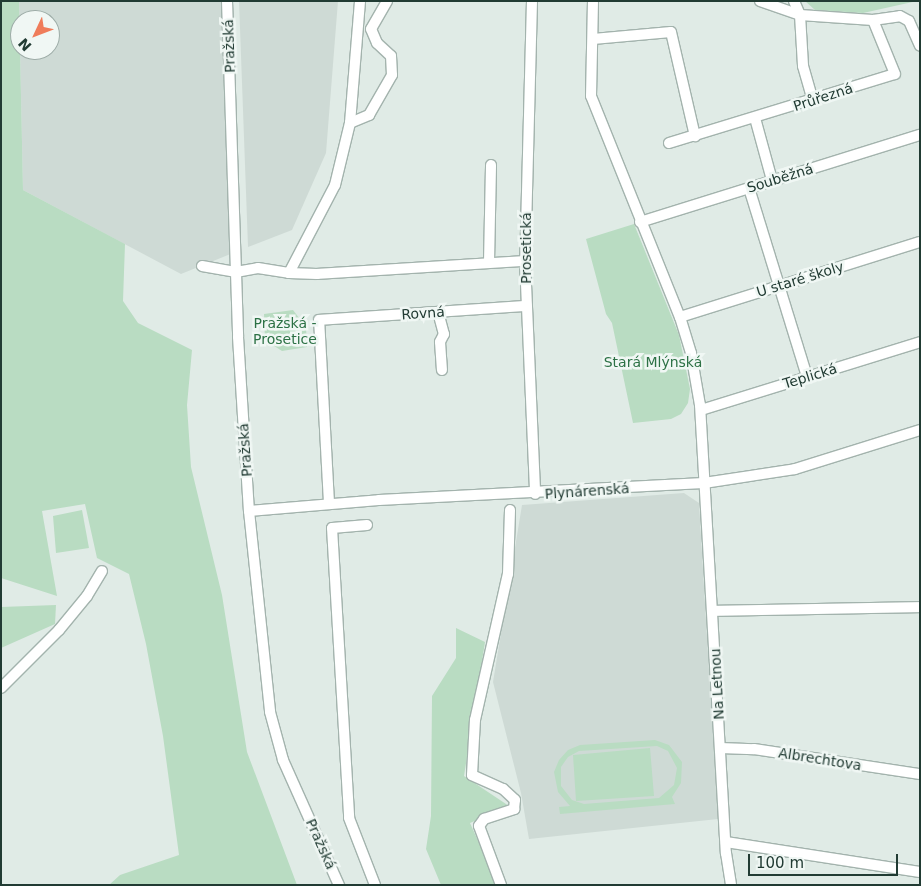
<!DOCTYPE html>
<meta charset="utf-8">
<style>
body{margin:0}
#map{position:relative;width:921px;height:886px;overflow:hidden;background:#e0ebe6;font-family:"DejaVu Sans",sans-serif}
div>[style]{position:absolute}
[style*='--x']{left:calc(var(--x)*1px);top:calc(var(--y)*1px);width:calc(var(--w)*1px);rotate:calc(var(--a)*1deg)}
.built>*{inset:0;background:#cedad5}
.green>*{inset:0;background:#b9dcc2}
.roads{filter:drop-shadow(1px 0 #a3b3ad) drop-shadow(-1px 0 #a3b3ad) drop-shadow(0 1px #a3b3ad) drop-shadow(0 -1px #a3b3ad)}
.street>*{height:10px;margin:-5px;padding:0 5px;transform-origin:5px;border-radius:5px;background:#fff}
span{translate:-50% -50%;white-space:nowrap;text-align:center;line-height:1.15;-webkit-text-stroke:5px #f0f7f4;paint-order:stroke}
.street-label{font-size:14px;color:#213b33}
.park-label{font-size:14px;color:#2c7145}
.frame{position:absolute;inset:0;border:2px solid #213b33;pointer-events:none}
.north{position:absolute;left:10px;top:10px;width:50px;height:50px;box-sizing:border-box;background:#f0f7f4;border:1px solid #9daca7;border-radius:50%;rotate:227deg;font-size:14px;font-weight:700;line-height:20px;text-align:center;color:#213b33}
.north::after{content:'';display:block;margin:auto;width:18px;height:22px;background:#ef7c5a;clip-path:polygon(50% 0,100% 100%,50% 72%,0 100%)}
.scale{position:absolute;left:748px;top:854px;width:150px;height:22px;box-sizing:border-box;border:2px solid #213b33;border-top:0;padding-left:6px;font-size:15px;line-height:18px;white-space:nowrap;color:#213b33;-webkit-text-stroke:4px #f0f7f4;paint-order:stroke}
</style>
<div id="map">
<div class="built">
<i style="clip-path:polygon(evenodd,19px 1px,222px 1px,233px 253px,181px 274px,23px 190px,19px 1px,20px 20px,50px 20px,50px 50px,20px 50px,20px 20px)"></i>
<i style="clip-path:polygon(239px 1px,338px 1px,326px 153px,292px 230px,248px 247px)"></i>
<i style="clip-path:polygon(684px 493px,699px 503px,718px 819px,529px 839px,521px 793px,493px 682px,522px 505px)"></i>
</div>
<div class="green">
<i style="clip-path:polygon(1px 1px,19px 1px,23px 190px,125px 244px,123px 301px,138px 323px,192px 350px,187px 405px,191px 467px,222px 595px,247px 752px,297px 885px,109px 885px,120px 875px,179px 855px,163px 736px,146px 644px,129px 574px,97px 558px,85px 504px,42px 511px,57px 596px,1px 578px)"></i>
<i style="clip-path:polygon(805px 1px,917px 1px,863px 13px,815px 10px)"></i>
<i style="clip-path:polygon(634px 224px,679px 335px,690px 389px,688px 403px,681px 414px,671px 419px,633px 423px,612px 323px,606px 314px,586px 239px)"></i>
<i style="clip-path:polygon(293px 310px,306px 327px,307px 347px,282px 351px,265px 340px,264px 314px)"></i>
<i style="clip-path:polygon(82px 510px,89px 548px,56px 553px,53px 516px)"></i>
<i style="clip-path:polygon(56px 605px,55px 624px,1px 648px,1px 607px)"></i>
<i style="clip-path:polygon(456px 628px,485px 642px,464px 776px,509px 806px,470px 823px,498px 885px,441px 885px,426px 849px,431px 816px,432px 696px,456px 658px)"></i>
<i style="clip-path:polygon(evenodd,655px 740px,669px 745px,682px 762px,681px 783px,672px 797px,675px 804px,560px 814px,559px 807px,570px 806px,558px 792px,554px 772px,559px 760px,568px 750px,580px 745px,655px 740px,657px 746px,668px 751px,677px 768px,674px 785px,659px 798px,584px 804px,572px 800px,561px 786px,561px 767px,568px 757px,579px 751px,657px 746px)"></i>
<i style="clip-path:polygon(650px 748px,654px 796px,576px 801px,573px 755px)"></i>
</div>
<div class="roads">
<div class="street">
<i style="--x:227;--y:1;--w:336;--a:88.1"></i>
<i style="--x:238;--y:337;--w:174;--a:86.4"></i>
<i style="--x:249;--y:511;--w:202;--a:84"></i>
<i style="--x:270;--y:712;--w:50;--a:74.8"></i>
<i style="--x:283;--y:760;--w:137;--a:65.9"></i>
<i style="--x:532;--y:1;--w:260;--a:91.5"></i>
<i style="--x:525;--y:261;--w:233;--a:87.5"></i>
<i style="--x:593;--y:1;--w:95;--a:91.2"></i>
<i style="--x:591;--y:96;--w:238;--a:68.1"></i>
<i style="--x:680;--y:317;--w:38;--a:73"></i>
<i style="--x:691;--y:353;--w:53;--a:80.2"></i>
<i style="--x:700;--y:405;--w:449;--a:86.7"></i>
<i style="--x:726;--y:853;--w:32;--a:81"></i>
<i style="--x:760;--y:1;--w:42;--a:19.3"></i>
<i style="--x:800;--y:15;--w:73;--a:3.9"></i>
<i style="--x:873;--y:20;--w:27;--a:-8"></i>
<i style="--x:900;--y:16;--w:10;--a:29"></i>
<i style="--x:909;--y:21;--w:27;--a:66"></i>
<i style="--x:794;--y:1;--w:15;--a:67"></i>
<i style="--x:800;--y:15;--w:51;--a:86.6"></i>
<i style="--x:803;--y:66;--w:35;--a:74"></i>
<i style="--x:593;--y:39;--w:78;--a:-5.1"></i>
<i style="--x:671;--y:32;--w:107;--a:77"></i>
<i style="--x:755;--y:118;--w:64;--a:74.7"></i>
<i style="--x:350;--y:123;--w:21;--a:-23"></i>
<i style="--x:369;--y:115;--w:46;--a:-60.1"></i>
<i style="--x:392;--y:75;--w:19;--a:-93"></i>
<i style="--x:391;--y:56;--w:19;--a:-137"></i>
<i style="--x:377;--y:43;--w:15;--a:-113"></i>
<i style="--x:371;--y:29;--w:32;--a:-60"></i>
<i style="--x:669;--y:143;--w:236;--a:-17"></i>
<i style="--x:895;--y:74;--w:58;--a:-112.2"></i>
<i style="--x:749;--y:188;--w:198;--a:72.9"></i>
<i style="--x:640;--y:222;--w:293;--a:-17.3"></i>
<i style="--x:489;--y:262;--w:97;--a:-88.8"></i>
<i style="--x:202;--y:266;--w:35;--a:10"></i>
<i style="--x:236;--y:272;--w:22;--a:-10"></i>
<i style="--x:258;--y:268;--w:31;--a:9"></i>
<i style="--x:289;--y:273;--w:99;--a:-62.4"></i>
<i style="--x:335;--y:185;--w:64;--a:-76.4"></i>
<i style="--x:350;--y:123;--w:122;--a:-85.3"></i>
<i style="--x:289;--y:273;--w:28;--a:2"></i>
<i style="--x:317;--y:274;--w:208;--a:-3.6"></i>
<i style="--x:438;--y:312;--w:23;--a:75"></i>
<i style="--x:444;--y:334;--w:9;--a:117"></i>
<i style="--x:440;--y:342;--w:28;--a:86"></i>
<i style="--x:680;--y:317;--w:251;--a:-17.4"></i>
<i style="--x:701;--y:410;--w:229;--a:-17.2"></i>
<i style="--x:329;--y:503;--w:183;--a:-93.1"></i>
<i style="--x:319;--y:320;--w:208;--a:-3.9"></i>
<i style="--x:249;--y:511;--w:130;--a:-4.8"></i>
<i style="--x:379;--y:500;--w:325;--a:-3"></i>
<i style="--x:704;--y:483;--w:92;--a:-8.7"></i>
<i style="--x:795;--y:469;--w:131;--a:-17.3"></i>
<i style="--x:367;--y:525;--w:35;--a:175"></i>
<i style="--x:332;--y:528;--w:290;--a:86.6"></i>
<i style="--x:349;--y:818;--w:72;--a:68.8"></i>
<i style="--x:712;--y:611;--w:208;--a:-1.1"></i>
<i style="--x:1;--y:688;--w:82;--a:-45"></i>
<i style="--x:59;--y:630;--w:44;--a:-50.5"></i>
<i style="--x:87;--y:596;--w:29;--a:-59"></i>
<i style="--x:720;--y:748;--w:34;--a:2"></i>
<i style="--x:754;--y:749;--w:168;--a:8.6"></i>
<i style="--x:726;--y:842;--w:196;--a:8.8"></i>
<i style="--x:501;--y:885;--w:63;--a:-110.4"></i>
<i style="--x:479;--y:826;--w:9;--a:-54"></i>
<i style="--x:484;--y:819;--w:32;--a:-18"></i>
<i style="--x:514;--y:809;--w:9;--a:-84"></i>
<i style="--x:515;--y:800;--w:16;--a:-137"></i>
<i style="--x:503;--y:789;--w:34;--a:-156"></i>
<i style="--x:472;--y:775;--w:55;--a:-86.9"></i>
<i style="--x:475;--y:720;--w:150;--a:-77.3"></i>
<i style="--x:508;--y:574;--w:64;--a:-88.2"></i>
</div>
</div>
<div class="street-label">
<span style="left:229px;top:46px;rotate:-92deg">Pražská</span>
<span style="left:823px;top:97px;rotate:-18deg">Průřezná</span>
<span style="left:780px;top:178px;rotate:-17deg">Souběžná</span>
<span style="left:526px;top:248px;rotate:-90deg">Prosetická</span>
<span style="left:800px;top:279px;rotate:-17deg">U staré školy</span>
<span style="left:423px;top:313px;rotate:-4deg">Rovná</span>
<span style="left:810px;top:376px;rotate:-17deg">Teplická</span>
<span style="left:245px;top:450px;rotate:-94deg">Pražská</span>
<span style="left:587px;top:491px;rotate:-4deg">Plynárenská</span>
<span style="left:717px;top:684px;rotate:-93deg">Na Letnou</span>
<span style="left:820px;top:759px;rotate:9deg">Albrechtova</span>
<span style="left:321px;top:844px;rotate:66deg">Pražská</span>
</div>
<div class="park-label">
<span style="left:285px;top:331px">Pražská -<br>Prosetice</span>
<span style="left:653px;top:362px">Stará Mlýnská</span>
</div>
<div class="frame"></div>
<div class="north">N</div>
<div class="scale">100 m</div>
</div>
